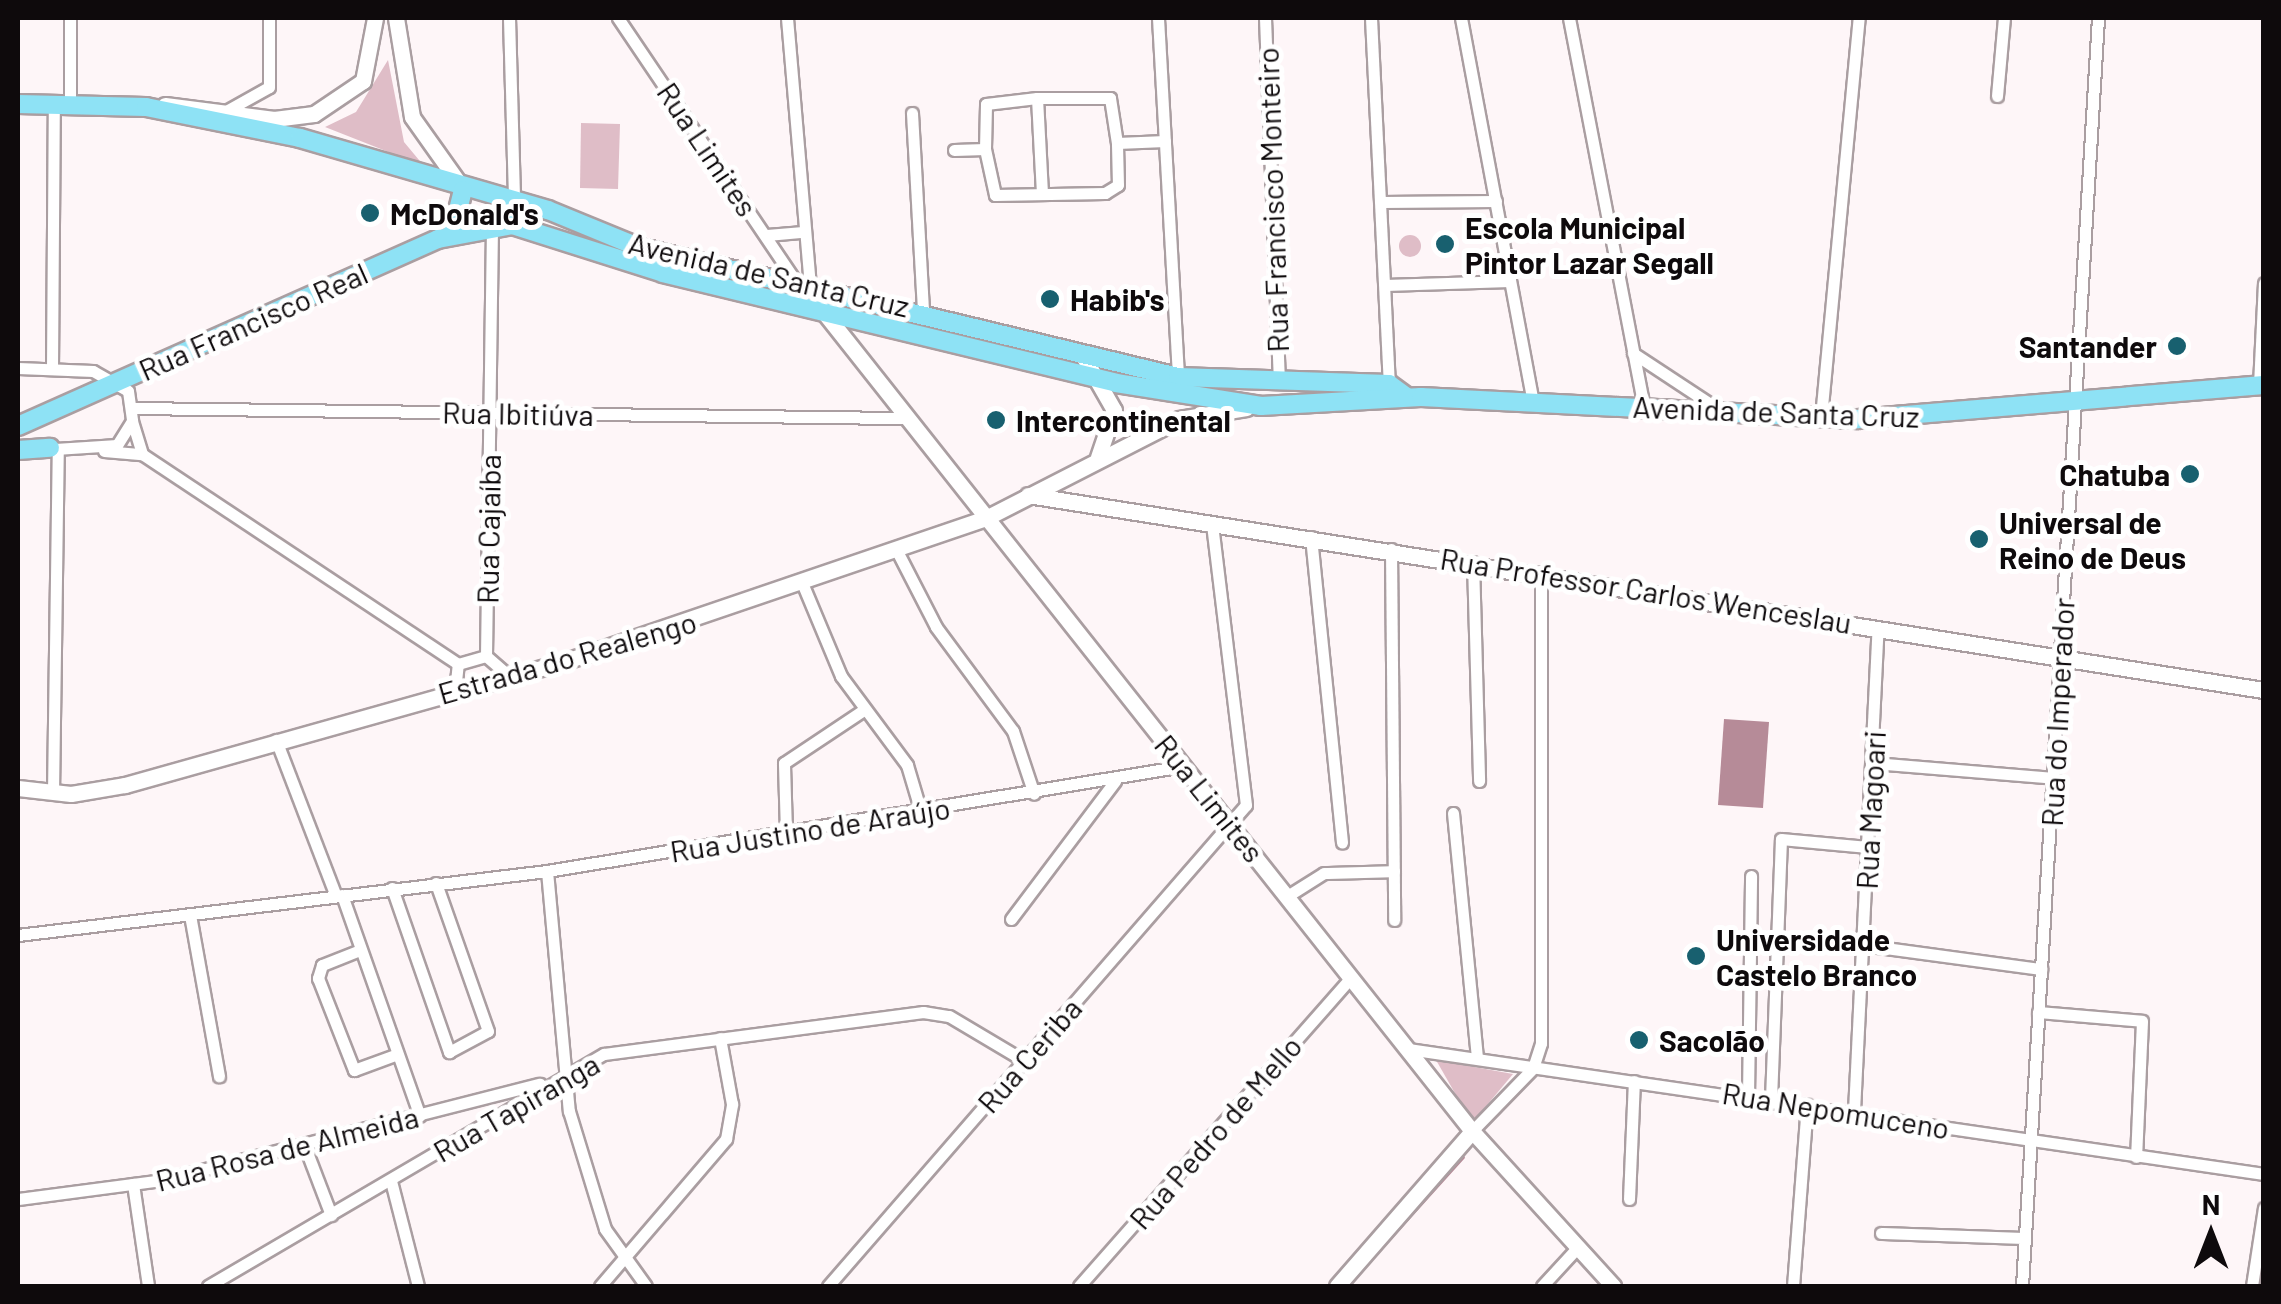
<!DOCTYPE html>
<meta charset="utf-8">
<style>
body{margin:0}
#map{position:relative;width:2281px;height:1304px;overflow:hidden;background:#fef6f8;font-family:Barlow,sans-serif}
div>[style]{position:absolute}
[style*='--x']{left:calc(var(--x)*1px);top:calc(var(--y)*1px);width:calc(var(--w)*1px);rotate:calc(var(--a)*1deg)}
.green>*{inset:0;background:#dfbdc7}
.round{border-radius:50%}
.water>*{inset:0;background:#b68b98}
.stream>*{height:4px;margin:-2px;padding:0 2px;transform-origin:2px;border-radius:2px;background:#b68b98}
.roads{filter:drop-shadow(2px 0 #aa9ea1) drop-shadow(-2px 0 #aa9ea1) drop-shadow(0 2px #aa9ea1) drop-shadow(0 -2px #aa9ea1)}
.street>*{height:11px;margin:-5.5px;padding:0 5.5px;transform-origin:5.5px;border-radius:5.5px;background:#fff}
.secondary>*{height:15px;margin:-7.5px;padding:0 7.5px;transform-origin:7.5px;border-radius:7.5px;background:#fff}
.primary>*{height:18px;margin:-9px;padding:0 9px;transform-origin:9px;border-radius:9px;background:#8ee2f5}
.dots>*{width:28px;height:28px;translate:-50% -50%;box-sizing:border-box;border:5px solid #fff;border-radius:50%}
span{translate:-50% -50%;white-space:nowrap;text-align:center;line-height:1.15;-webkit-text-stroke:10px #fff;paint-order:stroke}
.street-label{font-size:30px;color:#0e0a0c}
.poi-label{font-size:30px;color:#0e0a0c;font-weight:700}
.left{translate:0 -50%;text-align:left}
.right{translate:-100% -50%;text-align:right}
.frame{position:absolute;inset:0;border:20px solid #0e0a0c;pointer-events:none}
.north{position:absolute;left:2161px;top:1184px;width:100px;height:100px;-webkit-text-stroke:8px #fff;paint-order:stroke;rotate:0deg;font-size:28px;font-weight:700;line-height:40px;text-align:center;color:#0e0a0c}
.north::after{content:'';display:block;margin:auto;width:35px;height:45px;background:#0e0a0c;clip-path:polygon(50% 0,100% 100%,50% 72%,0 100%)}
</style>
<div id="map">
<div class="green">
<i style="clip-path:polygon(388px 60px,404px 142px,424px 166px,325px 127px,356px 112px)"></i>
<i style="clip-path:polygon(581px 123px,620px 124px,618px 189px,580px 188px)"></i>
<i class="round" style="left:1399px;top:235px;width:22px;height:22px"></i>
<i style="clip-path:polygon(1436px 1060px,1513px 1074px,1472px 1123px)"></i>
</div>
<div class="water">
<i style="clip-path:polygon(1724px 719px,1769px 722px,1763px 808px,1718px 805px)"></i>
</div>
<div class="stream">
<i style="--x:1347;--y:1286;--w:173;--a:-48"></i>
</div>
<div class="roads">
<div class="street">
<i style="--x:509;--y:18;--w:184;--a:88.4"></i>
<i style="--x:618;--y:18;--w:318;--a:56"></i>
<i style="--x:787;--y:18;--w:268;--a:85.1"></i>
<i style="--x:1158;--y:18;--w:360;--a:86.8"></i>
<i style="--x:1265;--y:18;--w:364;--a:87.8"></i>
<i style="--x:1371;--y:18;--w:372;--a:87.2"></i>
<i style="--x:1461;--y:18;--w:392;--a:79.4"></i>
<i style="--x:1569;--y:18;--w:396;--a:79.1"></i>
<i style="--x:1997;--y:96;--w:78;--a:-84.9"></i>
<i style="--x:1037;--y:98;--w:96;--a:87"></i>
<i style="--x:70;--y:102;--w:84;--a:-90"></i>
<i style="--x:226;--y:111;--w:49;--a:-29.2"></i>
<i style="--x:269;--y:87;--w:69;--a:-90"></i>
<i style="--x:912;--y:113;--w:196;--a:86.8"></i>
<i style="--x:985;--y:149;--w:45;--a:-88.7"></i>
<i style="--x:986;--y:104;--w:51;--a:-6.7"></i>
<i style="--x:1037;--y:98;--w:73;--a:0"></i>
<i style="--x:1110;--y:98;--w:46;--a:81.2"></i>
<i style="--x:954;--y:150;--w:31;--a:-2"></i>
<i style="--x:985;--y:149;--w:47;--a:77.7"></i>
<i style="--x:995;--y:195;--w:110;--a:-1"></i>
<i style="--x:1105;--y:193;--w:15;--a:-32"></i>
<i style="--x:1118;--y:185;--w:42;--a:-91.4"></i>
<i style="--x:1117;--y:143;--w:48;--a:-2.4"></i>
<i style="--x:1382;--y:202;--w:114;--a:-0.5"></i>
<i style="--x:767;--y:235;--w:36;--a:-5"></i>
<i style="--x:1385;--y:285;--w:125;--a:-1.8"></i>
<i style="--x:1633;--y:353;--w:105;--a:33.4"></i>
<i style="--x:18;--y:368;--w:75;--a:2.3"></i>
<i style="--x:93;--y:371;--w:40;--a:29.7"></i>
<i style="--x:128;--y:391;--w:30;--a:82"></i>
<i style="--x:132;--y:421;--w:28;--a:122"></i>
<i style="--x:117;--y:445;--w:62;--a:176.3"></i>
<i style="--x:52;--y:369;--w:267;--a:-89.6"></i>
<i style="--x:2259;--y:385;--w:102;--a:-87.2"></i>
<i style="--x:133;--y:408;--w:769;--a:0.75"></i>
<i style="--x:1821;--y:417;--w:401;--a:-84.6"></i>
<i style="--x:132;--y:421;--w:34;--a:73"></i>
<i style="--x:104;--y:451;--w:38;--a:5"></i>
<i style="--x:142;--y:454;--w:379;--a:33.6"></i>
<i style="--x:1311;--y:537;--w:307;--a:84.2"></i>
<i style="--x:1391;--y:549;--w:371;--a:89.5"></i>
<i style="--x:897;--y:551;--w:85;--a:62.8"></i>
<i style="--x:936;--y:627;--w:129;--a:53.5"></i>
<i style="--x:1013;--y:731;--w:66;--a:71.6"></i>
<i style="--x:1473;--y:562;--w:219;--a:88.4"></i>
<i style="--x:803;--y:585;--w:99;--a:67.3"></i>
<i style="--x:841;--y:676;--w:111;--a:53.4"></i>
<i style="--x:907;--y:765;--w:49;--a:73.4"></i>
<i style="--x:486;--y:656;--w:430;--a:-89.2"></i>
<i style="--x:486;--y:656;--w:30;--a:41"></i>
<i style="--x:458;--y:664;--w:29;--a:-16"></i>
<i style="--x:455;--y:691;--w:27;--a:-84"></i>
<i style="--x:276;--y:740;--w:167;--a:69"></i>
<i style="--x:1873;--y:763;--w:182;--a:4.7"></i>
<i style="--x:53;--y:793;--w:344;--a:-89.2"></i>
<i style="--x:1453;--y:813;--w:245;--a:84.4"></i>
<i style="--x:786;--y:832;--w:69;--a:-91.7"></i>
<i style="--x:784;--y:763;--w:94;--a:-33.7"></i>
<i style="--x:547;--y:871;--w:241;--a:84.8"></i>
<i style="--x:569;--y:1111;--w:123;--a:73"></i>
<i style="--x:605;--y:1229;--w:70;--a:54.3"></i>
<i style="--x:392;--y:888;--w:174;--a:70.8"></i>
<i style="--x:449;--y:1052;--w:44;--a:-28.3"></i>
<i style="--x:488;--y:1031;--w:157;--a:-109.4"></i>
<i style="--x:342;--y:895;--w:234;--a:70.6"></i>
<i style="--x:1289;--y:895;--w:41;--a:-32.2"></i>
<i style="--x:1324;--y:873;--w:70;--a:-1.6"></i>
<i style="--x:190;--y:915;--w:164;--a:79.8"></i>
<i style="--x:1011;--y:919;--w:173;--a:-53"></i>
<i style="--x:18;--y:935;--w:533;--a:-6.9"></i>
<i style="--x:547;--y:871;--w:645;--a:-9.37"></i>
<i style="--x:1863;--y:945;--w:180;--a:7.7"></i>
<i style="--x:360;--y:950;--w:41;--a:158.5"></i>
<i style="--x:322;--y:965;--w:14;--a:107"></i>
<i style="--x:318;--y:978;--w:99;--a:68.6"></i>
<i style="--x:354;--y:1070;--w:44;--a:-20.1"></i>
<i style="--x:2038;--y:1012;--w:104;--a:4.9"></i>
<i style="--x:2142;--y:1021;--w:136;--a:92.5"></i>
<i style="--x:1408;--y:1049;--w:865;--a:8.31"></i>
<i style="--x:1748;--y:1096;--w:220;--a:-89.2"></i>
<i style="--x:1771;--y:1099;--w:260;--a:-87.8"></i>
<i style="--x:1781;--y:839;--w:87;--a:5.3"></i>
<i style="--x:1854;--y:1111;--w:484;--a:-87.2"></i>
<i style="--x:1472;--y:1131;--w:88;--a:-45.9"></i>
<i style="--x:1533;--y:1068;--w:26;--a:-72"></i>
<i style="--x:1541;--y:1043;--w:471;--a:-90"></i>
<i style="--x:305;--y:1147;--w:73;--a:69.1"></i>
<i style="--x:391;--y:1181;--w:108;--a:75.6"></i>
<i style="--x:133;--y:1184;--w:103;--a:81.6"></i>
<i style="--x:18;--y:1199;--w:145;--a:-7.5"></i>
<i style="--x:162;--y:1180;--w:390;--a:-14.3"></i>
<i style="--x:1629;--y:1199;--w:118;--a:-87.6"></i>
<i style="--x:1881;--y:1233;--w:144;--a:2"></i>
<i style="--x:208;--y:1286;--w:459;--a:-30.4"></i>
<i style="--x:604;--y:1054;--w:322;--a:-7.5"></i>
<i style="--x:923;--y:1012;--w:26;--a:9"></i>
<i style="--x:949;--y:1016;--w:86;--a:30.7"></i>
<i style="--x:600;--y:1286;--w:194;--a:-49.4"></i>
<i style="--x:726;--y:1139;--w:36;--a:-80"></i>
<i style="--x:732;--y:1104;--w:67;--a:-100.3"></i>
<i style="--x:828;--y:1286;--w:637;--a:-49.01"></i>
<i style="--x:1246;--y:805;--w:285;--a:-96.9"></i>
<i style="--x:1079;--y:1286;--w:412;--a:-48.6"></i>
<i style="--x:1542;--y:1286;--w:52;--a:-47.4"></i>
<i style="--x:1793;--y:1286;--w:182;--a:-85.6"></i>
<i style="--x:2022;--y:1286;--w:1270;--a:-86.57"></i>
<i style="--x:2252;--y:1286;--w:79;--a:-81.3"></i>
</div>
<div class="secondary">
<i style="--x:396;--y:18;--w:100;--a:80.8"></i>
<i style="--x:412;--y:117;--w:85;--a:54.6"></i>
<i style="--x:165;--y:105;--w:110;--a:7.3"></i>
<i style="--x:274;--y:119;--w:40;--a:-7.1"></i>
<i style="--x:314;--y:114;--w:59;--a:-34"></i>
<i style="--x:363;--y:81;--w:64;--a:-79.2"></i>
<i style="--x:819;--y:306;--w:1052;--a:51.64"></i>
<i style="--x:1472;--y:1131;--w:210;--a:47.7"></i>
<i style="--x:1082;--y:354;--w:64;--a:60.3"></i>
<i style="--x:1114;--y:410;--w:50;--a:108.8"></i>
<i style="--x:1028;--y:495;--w:1251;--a:8.97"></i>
<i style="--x:18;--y:788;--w:53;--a:6.5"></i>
<i style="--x:71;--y:794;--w:55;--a:-9.5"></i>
<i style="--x:125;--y:785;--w:461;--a:-15.7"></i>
<i style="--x:569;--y:660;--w:438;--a:-18.8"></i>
<i style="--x:984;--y:519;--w:219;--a:-27.1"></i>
<i style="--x:1179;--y:419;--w:68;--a:-9.3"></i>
<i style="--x:1337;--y:1286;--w:206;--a:-48.9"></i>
</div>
<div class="primary">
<i style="--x:18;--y:104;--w:128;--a:1.3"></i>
<i style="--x:146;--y:107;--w:157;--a:11.4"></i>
<i style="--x:300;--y:138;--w:258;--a:16.2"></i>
<i style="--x:548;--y:210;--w:97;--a:22.3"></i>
<i style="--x:638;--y:247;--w:555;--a:13.54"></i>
<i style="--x:1178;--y:377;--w:211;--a:1.9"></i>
<i style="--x:1389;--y:384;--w:22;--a:36"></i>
<i style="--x:452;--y:234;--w:45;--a:-76"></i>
<i style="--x:18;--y:426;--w:460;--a:-24"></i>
<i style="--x:438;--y:239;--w:75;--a:-10.7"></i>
<i style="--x:512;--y:225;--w:158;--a:17.6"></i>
<i style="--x:663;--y:273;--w:466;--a:13.6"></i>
<i style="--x:1116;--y:383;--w:147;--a:9"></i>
<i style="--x:1261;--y:406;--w:160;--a:-3.2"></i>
<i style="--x:1421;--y:397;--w:438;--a:2.9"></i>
<i style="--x:1858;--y:419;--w:407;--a:-4.8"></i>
<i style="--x:18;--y:450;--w:32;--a:-4"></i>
</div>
</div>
<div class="dots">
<i style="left:370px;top:213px;background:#18606f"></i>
<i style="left:1445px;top:244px;background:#18606f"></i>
<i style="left:1050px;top:299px;background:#18606f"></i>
<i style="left:2177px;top:346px;background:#18606f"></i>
<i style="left:996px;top:420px;background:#18606f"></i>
<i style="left:2190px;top:474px;background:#18606f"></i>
<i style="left:1979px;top:539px;background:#18606f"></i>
<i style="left:1696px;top:956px;background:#18606f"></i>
<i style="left:1639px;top:1040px;background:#18606f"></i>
</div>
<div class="street-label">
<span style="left:708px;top:149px;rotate:56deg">Rua Limites</span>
<span style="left:1272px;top:200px;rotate:-92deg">Rua Francisco Monteiro</span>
<span style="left:769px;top:274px;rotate:13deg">Avenida de Santa Cruz</span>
<span style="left:253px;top:321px;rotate:-24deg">Rua Francisco Real</span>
<span style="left:1776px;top:411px;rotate:2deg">Avenida de Santa Cruz</span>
<span style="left:518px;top:413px;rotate:1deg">Rua Ibitiúva</span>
<span style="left:488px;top:529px;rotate:-89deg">Rua Cajaíba</span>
<span style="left:1646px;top:590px;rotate:9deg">Rua Professor Carlos Wenceslau</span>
<span style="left:567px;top:657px;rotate:-16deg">Estrada do Realengo</span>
<span style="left:2057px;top:712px;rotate:-87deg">Rua do Imperador</span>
<span style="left:1210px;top:798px;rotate:51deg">Rua Limites</span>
<span style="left:1870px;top:810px;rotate:-87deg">Rua Magoari</span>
<span style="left:810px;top:829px;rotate:-9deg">Rua Justino de Araújo</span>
<span style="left:1029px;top:1055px;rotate:-49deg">Rua Ceriba</span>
<span style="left:516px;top:1107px;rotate:-30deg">Rua Tapiranga</span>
<span style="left:1836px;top:1110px;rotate:9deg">Rua Nepomuceno</span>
<span style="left:1215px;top:1132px;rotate:-49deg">Rua Pedro de Mello</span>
<span style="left:287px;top:1148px;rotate:-14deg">Rua Rosa de Almeida</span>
</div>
<div class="poi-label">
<span class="left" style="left:390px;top:213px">McDonald's</span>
<span class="left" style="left:1465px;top:244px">Escola Municipal<br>Pintor Lazar Segall</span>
<span class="left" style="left:1070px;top:299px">Habib's</span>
<span class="right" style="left:2157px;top:346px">Santander</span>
<span class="left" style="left:1016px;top:420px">Intercontinental</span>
<span class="right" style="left:2170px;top:474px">Chatuba</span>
<span class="left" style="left:1999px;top:539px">Universal de<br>Reino de Deus</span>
<span class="left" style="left:1716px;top:956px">Universidade<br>Castelo Branco</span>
<span class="left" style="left:1659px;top:1040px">Sacolão</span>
</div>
<div class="frame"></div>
<div class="north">N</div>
</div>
